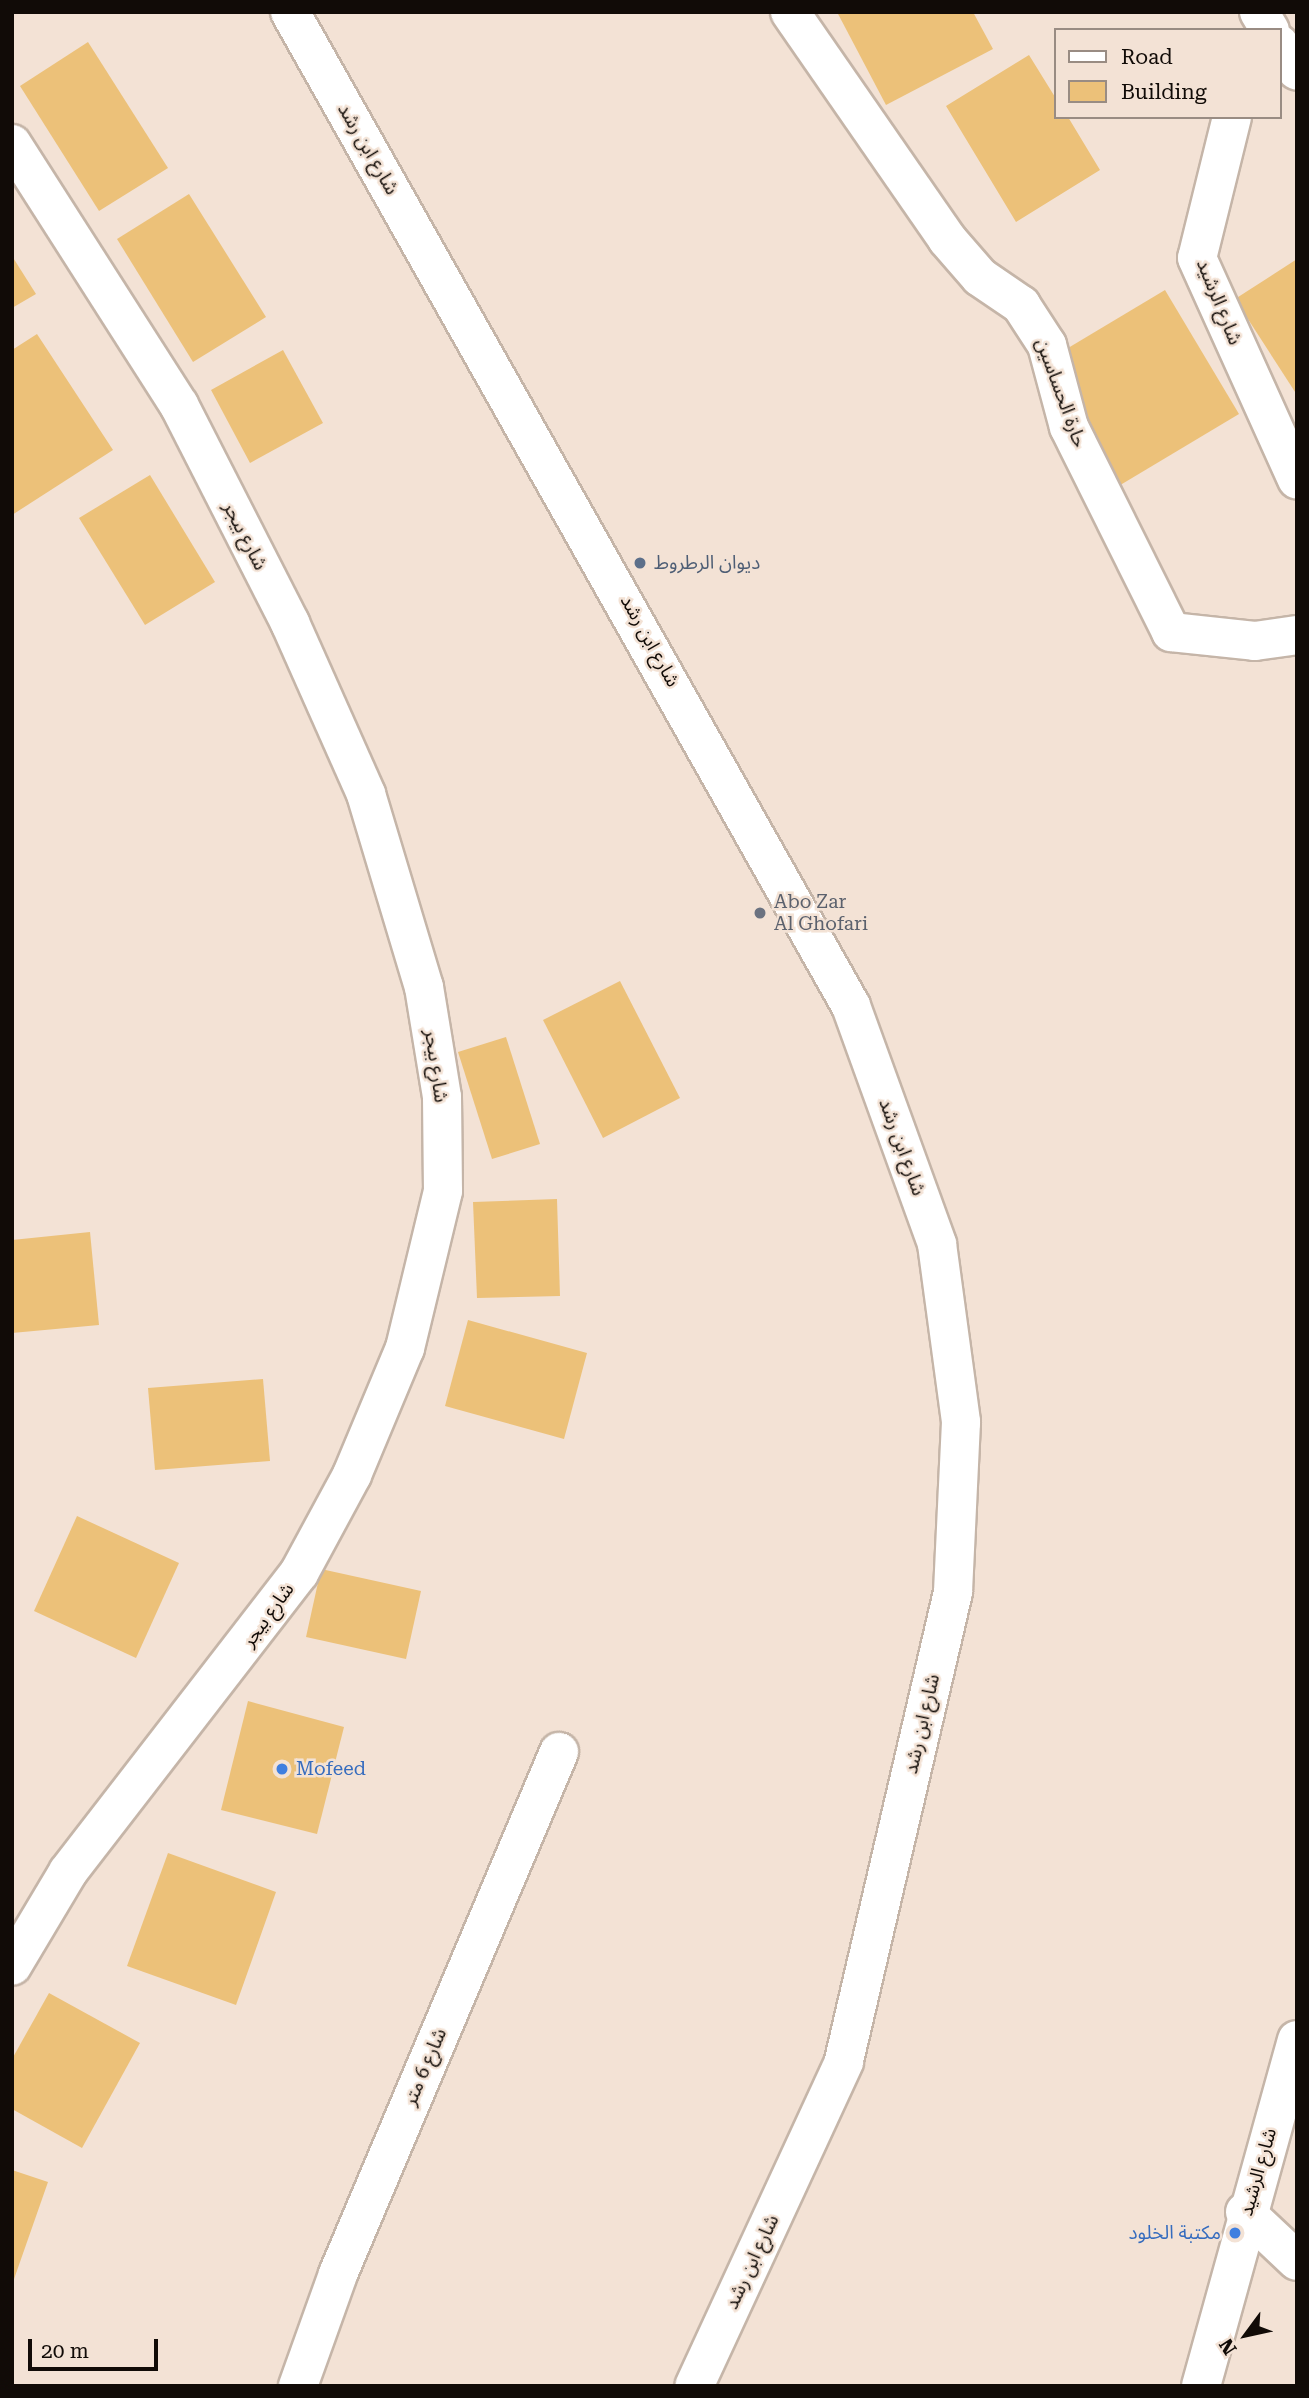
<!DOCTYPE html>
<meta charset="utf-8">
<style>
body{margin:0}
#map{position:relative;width:1309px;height:2398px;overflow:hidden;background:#f3e2d5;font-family:"Roboto Serif","Noto Sans Arabic",serif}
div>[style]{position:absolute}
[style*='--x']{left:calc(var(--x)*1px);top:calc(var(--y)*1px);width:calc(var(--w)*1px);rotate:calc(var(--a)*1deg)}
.building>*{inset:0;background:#ecc179}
.roads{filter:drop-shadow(2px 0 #c5b5a8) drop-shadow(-2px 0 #c5b5a8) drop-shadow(0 2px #c5b5a8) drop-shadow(0 -2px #c5b5a8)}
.minor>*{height:38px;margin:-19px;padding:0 19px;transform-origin:19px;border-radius:19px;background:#fff}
.dots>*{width:19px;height:19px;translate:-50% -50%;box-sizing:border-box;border:4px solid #f3e2d5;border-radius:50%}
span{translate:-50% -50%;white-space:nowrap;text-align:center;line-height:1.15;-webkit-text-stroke:5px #f3e2d5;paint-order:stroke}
.street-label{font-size:19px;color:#110b07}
.service-label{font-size:19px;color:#4e5e75}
.left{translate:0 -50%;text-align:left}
.worship-label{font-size:19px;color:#5b616d}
.shop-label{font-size:19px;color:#366cbe}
.right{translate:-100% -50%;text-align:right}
.frame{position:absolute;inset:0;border:14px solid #110b07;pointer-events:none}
.legend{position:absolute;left:1054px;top:28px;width:228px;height:91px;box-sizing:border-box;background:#f3e2d5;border:2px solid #998c83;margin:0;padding:9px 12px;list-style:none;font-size:21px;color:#110b07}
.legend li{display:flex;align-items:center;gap:14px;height:35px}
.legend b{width:35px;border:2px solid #998c83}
.north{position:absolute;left:1211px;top:2300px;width:70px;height:70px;-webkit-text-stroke:5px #f3e2d5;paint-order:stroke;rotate:237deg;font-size:19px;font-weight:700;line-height:28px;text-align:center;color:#110b07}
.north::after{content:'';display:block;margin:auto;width:24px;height:32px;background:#110b07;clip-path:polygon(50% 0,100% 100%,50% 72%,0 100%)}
.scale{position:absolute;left:28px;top:2339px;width:130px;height:32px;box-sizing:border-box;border:4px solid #110b07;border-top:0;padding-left:9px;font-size:21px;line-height:24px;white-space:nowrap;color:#110b07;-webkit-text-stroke:5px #f3e2d5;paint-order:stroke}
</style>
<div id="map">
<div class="building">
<i style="clip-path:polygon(837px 12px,973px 12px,993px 49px,886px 105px)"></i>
<i style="clip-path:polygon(88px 42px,168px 168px,99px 211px,20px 86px)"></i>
<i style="clip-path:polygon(1029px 55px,1055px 97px,1055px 117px,1068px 117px,1100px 170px,1016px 222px,946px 106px)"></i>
<i style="clip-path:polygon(189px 194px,266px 317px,193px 362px,117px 239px)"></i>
<i style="clip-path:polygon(12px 256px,36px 294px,12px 308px)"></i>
<i style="clip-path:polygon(1297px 259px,1297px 395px,1235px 299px)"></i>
<i style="clip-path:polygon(1165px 290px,1239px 414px,1117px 487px,1043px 363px)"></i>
<i style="clip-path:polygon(37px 334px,113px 450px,12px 515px,12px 350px)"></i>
<i style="clip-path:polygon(283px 350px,323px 423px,250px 463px,211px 390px)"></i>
<i style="clip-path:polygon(150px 475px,215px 582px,145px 625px,79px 518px)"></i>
<i style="clip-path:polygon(620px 981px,680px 1098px,603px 1138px,543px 1020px)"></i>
<i style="clip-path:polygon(506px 1037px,540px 1144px,492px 1159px,458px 1052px)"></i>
<i style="clip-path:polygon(557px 1199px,560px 1296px,477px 1298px,473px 1202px)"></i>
<i style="clip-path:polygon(90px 1232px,99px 1325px,12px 1333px,12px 1240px)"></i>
<i style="clip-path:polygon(468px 1320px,587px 1353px,564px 1439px,445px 1406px)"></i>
<i style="clip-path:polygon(263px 1379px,270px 1461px,155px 1470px,148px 1388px)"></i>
<i style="clip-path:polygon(77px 1516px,179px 1563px,136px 1658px,34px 1611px)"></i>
<i style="clip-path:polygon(321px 1569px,421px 1591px,406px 1659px,306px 1637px)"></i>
<i style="clip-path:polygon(248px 1701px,344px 1727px,317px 1834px,221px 1810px)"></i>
<i style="clip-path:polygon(168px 1853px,276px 1892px,236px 2005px,127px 1966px)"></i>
<i style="clip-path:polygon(49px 1993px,140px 2043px,82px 2148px,12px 2109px,12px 2059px)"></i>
<i style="clip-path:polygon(12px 2170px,48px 2182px,13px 2282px,12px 2281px)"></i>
</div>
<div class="roads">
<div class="minor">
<i style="--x:290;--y:12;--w:1141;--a:60.56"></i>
<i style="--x:851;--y:1006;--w:253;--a:70.1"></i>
<i style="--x:937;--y:1244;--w:180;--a:82.3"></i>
<i style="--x:961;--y:1422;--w:170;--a:92.7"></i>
<i style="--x:953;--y:1592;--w:482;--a:103.1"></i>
<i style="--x:844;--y:2062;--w:357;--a:114.8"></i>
<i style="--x:790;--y:12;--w:276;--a:55.3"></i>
<i style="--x:947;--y:239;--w:50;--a:49"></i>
<i style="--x:980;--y:277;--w:50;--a:34.3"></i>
<i style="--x:1021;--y:305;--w:48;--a:57"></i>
<i style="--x:1047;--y:345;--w:85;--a:75"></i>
<i style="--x:1069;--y:427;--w:229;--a:63.5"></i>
<i style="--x:1171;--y:632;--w:84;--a:6.1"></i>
<i style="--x:1255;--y:641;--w:42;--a:-8.1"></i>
<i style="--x:1259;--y:12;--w:21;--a:59"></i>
<i style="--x:1279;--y:44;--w:32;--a:56"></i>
<i style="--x:1232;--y:117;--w:145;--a:103.9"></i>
<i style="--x:1197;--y:258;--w:243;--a:65.7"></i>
<i style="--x:12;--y:144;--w:310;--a:57.4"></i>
<i style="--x:179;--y:405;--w:245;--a:63"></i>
<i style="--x:290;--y:623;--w:187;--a:66"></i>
<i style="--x:366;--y:794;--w:202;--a:73.3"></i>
<i style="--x:424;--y:987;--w:111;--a:80.7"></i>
<i style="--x:442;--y:1097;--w:94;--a:89.4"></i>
<i style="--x:443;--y:1191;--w:162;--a:103.6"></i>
<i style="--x:405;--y:1348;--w:138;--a:112.7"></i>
<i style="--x:352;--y:1475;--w:111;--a:118.4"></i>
<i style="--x:299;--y:1573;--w:378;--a:127.7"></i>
<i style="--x:68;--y:1872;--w:109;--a:120.8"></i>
<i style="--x:1245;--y:2212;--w:71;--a:43.3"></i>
<i style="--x:298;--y:2386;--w:119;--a:-70.3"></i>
<i style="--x:338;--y:2274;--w:567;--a:-67.05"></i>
<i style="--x:1201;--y:2386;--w:359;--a:-74.5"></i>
</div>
</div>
<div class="dots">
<i style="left:640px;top:563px;background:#5c6f8a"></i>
<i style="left:760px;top:913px;background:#6b7280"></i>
<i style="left:282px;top:1769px;background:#3f7fe0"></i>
<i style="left:1235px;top:2233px;background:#3f7fe0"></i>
</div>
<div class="street-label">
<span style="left:368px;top:149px;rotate:60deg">شارع ابن رشد</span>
<span style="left:1219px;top:302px;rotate:68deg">شارع الرشيد</span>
<span style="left:1061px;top:393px;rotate:70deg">حارة الحساسين</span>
<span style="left:245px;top:536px;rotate:63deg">شارع بيجر</span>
<span style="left:650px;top:641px;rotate:61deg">شارع ابن رشد</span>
<span style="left:436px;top:1066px;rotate:82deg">شارع بيجر</span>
<span style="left:902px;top:1147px;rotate:70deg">شارع ابن رشد</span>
<span style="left:268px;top:1615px;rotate:-54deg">شارع بيجر</span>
<span style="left:922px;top:1724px;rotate:-77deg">شارع ابن رشد</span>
<span style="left:425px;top:2067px;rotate:-67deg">شارع 6 متر</span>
<span style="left:1258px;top:2172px;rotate:-74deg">شارع الرشيد</span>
<span style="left:752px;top:2262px;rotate:-65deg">شارع ابن رشد</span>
</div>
<div class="service-label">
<span class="left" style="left:654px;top:563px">ديوان الرطروط</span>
</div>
<div class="worship-label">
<span class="left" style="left:774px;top:913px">Abo Zar<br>Al Ghofari</span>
</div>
<div class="shop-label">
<span class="left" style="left:296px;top:1769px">Mofeed</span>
<span class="right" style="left:1221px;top:2233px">مكتبة الخلود</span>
</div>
<div class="frame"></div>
<ul class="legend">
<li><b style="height:9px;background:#fff"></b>Road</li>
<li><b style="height:19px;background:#ecc179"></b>Building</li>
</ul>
<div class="north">N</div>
<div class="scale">20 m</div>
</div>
